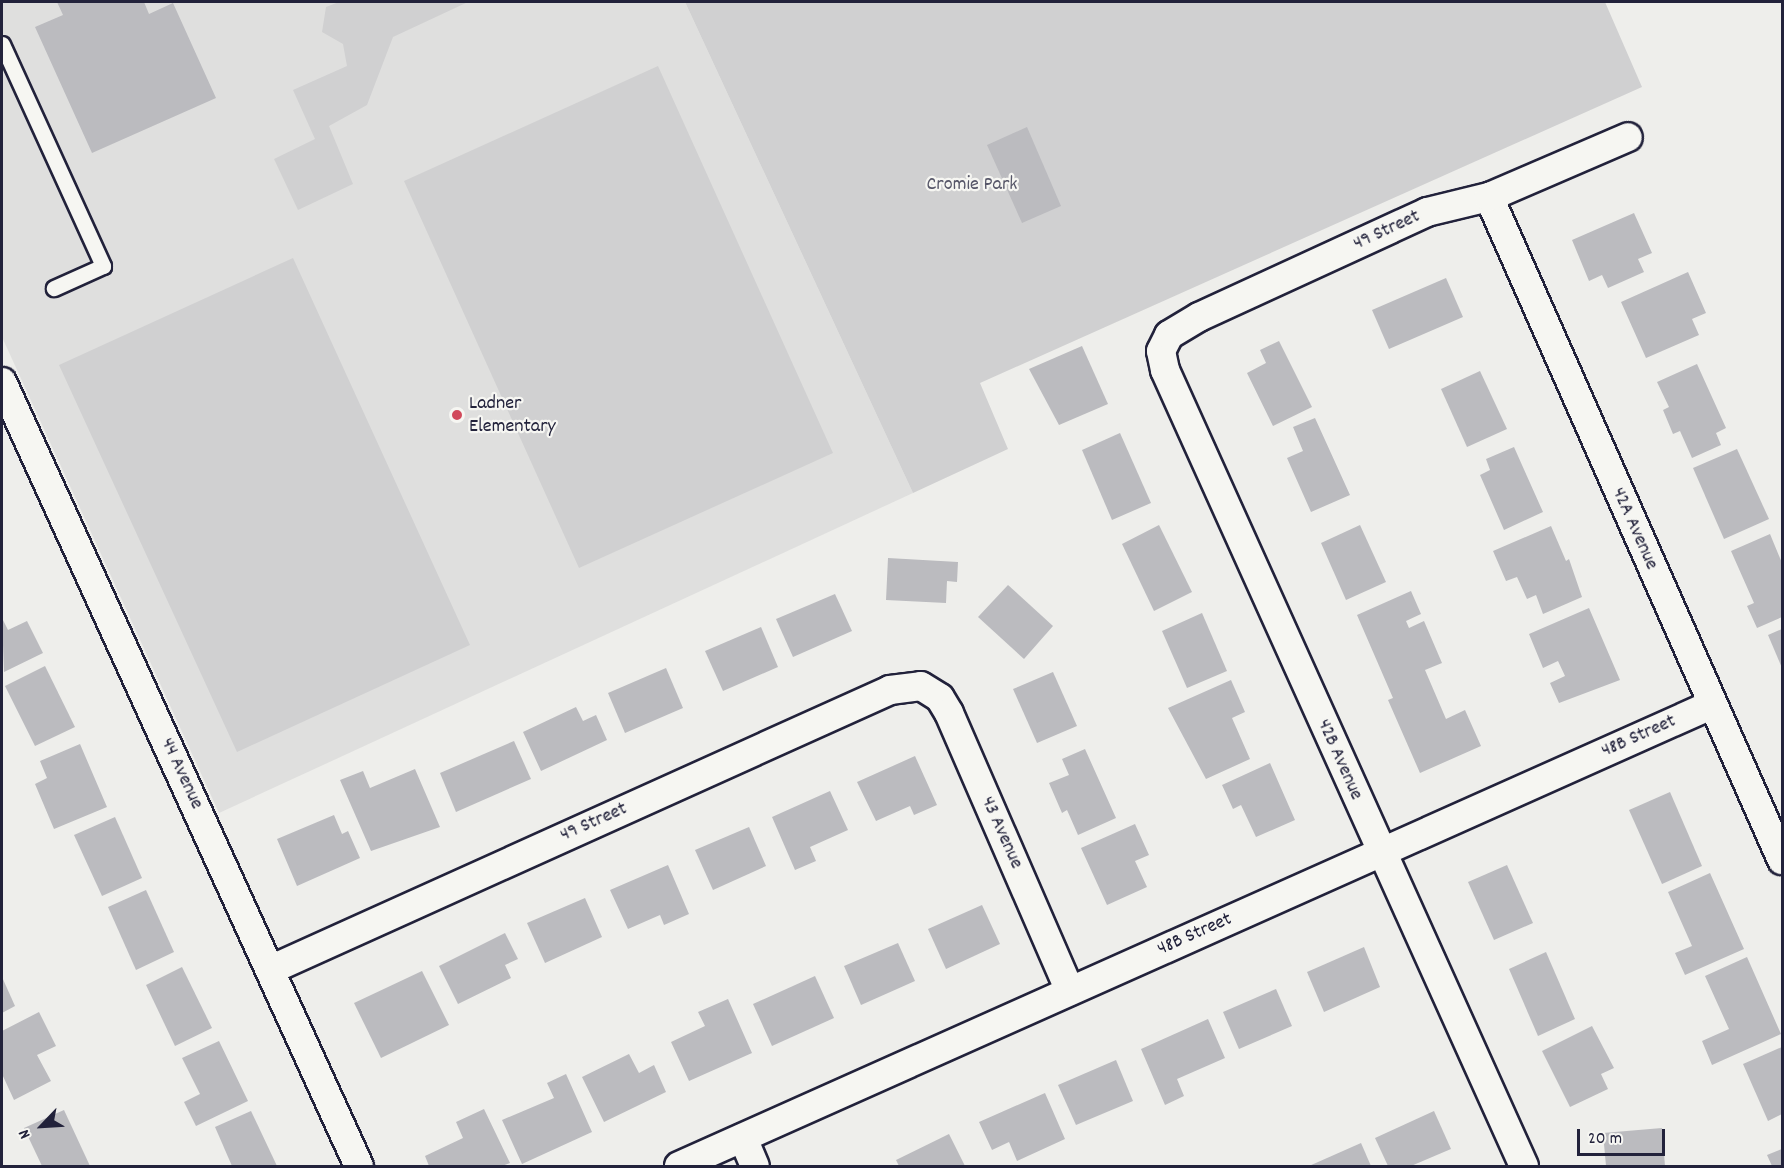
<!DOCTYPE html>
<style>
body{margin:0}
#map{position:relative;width:1784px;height:1168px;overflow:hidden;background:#eeeeeb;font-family:Dekko,sans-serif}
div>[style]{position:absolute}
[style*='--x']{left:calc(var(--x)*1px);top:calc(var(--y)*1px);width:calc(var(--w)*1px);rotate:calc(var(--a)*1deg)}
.built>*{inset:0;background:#dfdfde}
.green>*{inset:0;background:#d0d0d1}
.building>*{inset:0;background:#bbbbbf}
.roads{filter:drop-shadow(2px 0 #22223b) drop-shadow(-2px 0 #22223b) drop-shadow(0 2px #22223b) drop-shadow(0 -2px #22223b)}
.service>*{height:15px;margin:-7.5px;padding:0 7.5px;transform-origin:7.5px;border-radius:7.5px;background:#f6f6f2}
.minor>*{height:28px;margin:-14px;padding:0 14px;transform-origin:14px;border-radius:14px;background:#f6f6f2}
.dots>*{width:16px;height:16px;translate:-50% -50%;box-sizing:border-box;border:3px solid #f6f6f2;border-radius:50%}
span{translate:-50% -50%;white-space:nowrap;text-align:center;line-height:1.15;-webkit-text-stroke:4.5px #f6f6f2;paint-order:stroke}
.park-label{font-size:20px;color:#565668}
.street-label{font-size:20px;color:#22223b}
.poi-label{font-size:20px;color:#22223b}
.left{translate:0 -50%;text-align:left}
.frame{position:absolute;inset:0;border:3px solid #22223b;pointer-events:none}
.north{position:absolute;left:12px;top:1096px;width:60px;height:60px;-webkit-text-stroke:4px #f6f6f2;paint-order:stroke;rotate:245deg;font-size:16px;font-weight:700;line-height:24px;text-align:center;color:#22223b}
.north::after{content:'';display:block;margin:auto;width:21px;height:27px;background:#22223b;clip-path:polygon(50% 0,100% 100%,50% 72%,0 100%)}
.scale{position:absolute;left:1577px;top:1129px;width:88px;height:27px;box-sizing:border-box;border:3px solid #22223b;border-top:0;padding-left:8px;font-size:18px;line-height:21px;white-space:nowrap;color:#22223b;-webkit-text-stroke:4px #f6f6f2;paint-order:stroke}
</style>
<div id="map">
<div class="built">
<i style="clip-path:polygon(2px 2px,685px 2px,913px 493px,219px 813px,2px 337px)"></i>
</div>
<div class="green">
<i style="clip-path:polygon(339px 2px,468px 2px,393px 37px,367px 105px,329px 126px,353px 184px,298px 210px,274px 159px,315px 139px,293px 90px,347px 66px,343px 44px,322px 32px,326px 7px)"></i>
<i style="clip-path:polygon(685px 2px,1605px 2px,1642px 87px,980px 383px,1008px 449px,913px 493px)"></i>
<i style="clip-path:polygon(658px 66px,833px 453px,579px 568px,404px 181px)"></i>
<i style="clip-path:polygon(293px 258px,470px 645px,237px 752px,59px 365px)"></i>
</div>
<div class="building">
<i style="clip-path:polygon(57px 2px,144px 2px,149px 14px,173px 3px,216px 98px,92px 153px,35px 27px,63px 15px)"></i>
<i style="clip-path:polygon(1027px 127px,1061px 206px,1022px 223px,987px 145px)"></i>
<i style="clip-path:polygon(1634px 213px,1652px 253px,1638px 259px,1644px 272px,1608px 288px,1602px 275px,1589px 281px,1572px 240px)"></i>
<i style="clip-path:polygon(1688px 272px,1706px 313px,1692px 319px,1699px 335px,1646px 358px,1621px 302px)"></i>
<i style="clip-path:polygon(1446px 278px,1463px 317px,1389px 349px,1372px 310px)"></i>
<i style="clip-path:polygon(1279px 341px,1312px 407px,1273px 426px,1247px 373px,1266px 363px,1260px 350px)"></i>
<i style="clip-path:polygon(1082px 346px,1108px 404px,1059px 425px,1029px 369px)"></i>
<i style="clip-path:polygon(1697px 364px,1726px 428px,1716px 433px,1721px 445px,1692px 458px,1680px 431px,1673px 434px,1663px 410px,1669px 407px,1657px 382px)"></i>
<i style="clip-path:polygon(1480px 371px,1507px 429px,1467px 447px,1441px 389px)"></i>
<i style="clip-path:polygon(1315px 418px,1350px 495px,1311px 512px,1287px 458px,1303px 451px,1293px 427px)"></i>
<i style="clip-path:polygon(1120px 433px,1151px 503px,1112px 520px,1082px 450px)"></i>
<i style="clip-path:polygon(1514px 447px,1543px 512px,1504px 530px,1480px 475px,1490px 470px,1486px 459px)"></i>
<i style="clip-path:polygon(1737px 449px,1769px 519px,1724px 539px,1693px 468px)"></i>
<i style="clip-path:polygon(1159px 525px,1192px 592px,1154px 611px,1122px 544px)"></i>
<i style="clip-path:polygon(1360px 525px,1386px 582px,1346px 600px,1321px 543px)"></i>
<i style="clip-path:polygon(1551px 526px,1566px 561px,1569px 559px,1582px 597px,1543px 614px,1536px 595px,1527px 599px,1517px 577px,1506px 581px,1493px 551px)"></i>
<i style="clip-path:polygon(1770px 534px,1782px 563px,1782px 617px,1757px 628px,1747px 606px,1754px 603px,1731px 551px)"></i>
<i style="clip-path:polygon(888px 558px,958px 562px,957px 582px,947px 581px,946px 603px,886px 600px)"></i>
<i style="clip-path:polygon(1008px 585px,1053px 626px,1024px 659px,978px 617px)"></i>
<i style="clip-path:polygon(1411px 591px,1421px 614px,1406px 621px,1409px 628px,1424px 621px,1442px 663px,1425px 670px,1446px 719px,1465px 710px,1481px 746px,1420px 773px,1388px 700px,1393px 698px,1357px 615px)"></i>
<i style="clip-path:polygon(835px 594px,852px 631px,793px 657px,776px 619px)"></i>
<i style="clip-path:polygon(1589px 608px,1620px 680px,1559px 703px,1550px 683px,1565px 676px,1558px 661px,1543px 668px,1529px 634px)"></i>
<i style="clip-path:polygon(1202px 613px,1227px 671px,1187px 688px,1162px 631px)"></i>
<i style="clip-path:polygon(2px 618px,8px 630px,27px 621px,43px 653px,4px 672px)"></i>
<i style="clip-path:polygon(761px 627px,778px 667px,723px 691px,705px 651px)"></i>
<i style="clip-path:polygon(1782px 629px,1782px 668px,1768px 635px)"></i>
<i style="clip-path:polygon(45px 666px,75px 727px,35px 746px,5px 686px)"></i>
<i style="clip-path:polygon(666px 668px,683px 708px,625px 733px,608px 693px)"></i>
<i style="clip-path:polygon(1053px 672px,1077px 726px,1037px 743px,1013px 689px)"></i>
<i style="clip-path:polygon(1231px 680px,1245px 712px,1232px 718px,1250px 759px,1206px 779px,1168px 708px)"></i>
<i style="clip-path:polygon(576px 707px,583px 721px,596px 715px,607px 740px,541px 771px,523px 732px)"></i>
<i style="clip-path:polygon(514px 741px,531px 779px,456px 812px,440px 773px)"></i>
<i style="clip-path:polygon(80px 744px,107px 807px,54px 829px,35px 784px,47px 778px,40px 761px)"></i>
<i style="clip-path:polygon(1085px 749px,1116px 818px,1078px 835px,1067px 810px,1062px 813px,1049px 783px,1069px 775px,1062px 759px)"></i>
<i style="clip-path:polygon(915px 756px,937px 805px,914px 815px,910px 806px,876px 821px,857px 782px)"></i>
<i style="clip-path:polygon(1270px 763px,1295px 820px,1256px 837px,1241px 805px,1233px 809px,1222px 785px)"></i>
<i style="clip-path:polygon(415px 769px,440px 827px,371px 851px,340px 780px,363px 771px,370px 788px)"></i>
<i style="clip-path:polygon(830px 791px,848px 830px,810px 847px,816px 861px,795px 870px,772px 817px)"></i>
<i style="clip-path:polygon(1670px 792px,1702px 866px,1662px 884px,1629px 810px)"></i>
<i style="clip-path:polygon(334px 815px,342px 834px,348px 831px,360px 858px,297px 886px,277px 839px)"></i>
<i style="clip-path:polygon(115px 817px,142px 878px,102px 896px,74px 835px)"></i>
<i style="clip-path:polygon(1135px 824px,1149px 855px,1135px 861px,1147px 887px,1107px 905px,1081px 848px)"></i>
<i style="clip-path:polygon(749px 827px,766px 866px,713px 890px,695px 850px)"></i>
<i style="clip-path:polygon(668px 865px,689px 914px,664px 925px,660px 915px,628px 929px,610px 890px)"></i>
<i style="clip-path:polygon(1507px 865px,1533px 923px,1494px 940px,1468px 882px)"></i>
<i style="clip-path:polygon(1710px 873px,1744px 949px,1685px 975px,1675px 953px,1692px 946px,1668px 892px)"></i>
<i style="clip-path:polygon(146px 890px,174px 952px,136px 970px,108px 907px)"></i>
<i style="clip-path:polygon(585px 898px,602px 937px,545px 963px,527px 923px)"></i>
<i style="clip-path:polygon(982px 905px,1000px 944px,946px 969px,928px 929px)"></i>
<i style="clip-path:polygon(505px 933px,518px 959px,505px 965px,511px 978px,458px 1004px,439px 966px)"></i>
<i style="clip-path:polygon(898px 943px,915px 981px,861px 1005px,844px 966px)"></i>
<i style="clip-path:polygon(1364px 947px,1380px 987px,1324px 1012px,1307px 972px)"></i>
<i style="clip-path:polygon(1546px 952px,1575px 1019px,1538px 1036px,1509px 969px)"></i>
<i style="clip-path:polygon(1747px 957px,1781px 1034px,1712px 1065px,1702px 1041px,1729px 1029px,1705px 976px)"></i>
<i style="clip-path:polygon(182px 967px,212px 1028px,175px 1046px,146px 985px)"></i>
<i style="clip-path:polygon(422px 971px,449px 1025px,381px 1058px,354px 1003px)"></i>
<i style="clip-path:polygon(815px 976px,834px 1018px,772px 1046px,753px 1004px)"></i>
<i style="clip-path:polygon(2px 977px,15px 1006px,2px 1013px)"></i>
<i style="clip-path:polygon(1276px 989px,1292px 1026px,1239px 1049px,1223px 1012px)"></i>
<i style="clip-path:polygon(728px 999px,752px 1053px,689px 1081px,671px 1042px,705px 1026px,698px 1012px)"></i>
<i style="clip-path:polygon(39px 1012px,56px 1046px,37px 1055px,51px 1081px,14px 1100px,2px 1074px,2px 1031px)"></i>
<i style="clip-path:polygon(1208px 1019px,1225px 1058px,1177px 1079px,1184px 1096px,1165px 1105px,1141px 1049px)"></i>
<i style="clip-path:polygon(1592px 1026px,1614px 1068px,1601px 1074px,1608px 1089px,1570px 1107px,1542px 1051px)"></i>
<i style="clip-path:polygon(219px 1041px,248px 1101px,196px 1126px,184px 1102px,200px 1094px,182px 1058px)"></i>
<i style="clip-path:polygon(1782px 1047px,1782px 1114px,1768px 1121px,1743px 1064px)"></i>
<i style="clip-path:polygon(629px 1054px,639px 1073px,654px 1065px,666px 1092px,604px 1122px,582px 1077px)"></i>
<i style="clip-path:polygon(1116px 1060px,1133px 1101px,1076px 1125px,1058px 1085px)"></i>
<i style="clip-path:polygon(566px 1074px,592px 1132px,522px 1164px,502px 1120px,554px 1098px,547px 1083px)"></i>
<i style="clip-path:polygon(1045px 1093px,1065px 1139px,1017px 1161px,1009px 1142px,992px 1150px,979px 1122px)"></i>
<i style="clip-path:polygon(484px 1109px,510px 1163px,502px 1166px,429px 1166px,425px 1156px,463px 1138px,456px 1122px)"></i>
<i style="clip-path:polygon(64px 1110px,90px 1166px,42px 1166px,24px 1128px)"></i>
<i style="clip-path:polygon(251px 1111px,277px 1166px,232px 1166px,215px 1127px)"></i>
<i style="clip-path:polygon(1434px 1111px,1451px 1149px,1411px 1166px,1388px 1166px,1375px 1138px)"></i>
<i style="clip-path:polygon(1662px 1128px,1665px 1166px,1606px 1166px,1603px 1133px)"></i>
<i style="clip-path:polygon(949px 1134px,965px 1166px,899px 1166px,896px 1160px)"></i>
<i style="clip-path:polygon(1361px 1143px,1371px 1166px,1309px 1166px)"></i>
<i style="clip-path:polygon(1782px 1149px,1782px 1166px,1772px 1166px,1767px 1155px)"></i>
</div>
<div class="roads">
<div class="service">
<i style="--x:2;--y:44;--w:244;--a:65.5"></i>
<i style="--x:103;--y:266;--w:54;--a:155.8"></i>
</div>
<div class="minor">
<i style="--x:1489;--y:197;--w:725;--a:66.16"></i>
<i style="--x:2;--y:382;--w:861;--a:65.52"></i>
<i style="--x:270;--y:970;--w:680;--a:-24.3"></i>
<i style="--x:890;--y:690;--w:31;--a:-7"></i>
<i style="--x:921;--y:686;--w:22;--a:32"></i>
<i style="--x:940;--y:698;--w:17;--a:59"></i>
<i style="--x:949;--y:713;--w:303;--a:66.5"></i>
<i style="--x:743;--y:1138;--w:30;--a:67"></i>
<i style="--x:679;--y:1166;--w:1130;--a:-24.07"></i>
<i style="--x:1524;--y:1166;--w:873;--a:-114.28"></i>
<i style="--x:1165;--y:370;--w:19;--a:-102"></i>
<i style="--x:1161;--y:351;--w:18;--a:-63"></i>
<i style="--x:1169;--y:335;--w:35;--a:-31"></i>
<i style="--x:1199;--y:317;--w:251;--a:-24.7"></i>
<i style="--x:1427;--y:212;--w:64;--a:-13.6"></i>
<i style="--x:1489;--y:197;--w:151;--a:-23.3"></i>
</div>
</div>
<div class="dots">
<i style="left:457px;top:415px;background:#d1495b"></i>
</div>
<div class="park-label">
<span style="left:972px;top:185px">Cromie Park</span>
</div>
<div class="street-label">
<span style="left:1387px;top:231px;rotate:-25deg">49 Street</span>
<span style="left:1634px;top:529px;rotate:66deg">42A Avenue</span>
<span style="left:1639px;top:737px;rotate:-24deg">48B Street</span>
<span style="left:1339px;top:760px;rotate:66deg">42B Avenue</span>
<span style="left:181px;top:774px;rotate:65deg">44 Avenue</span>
<span style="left:594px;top:823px;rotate:-24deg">49 Street</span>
<span style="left:1001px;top:833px;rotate:66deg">43 Avenue</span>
<span style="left:1195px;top:935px;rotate:-24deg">48B Street</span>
</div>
<div class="poi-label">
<span class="left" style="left:469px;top:416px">Ladner<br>Elementary</span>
</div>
<div class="frame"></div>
<div class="north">N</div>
<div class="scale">20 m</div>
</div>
